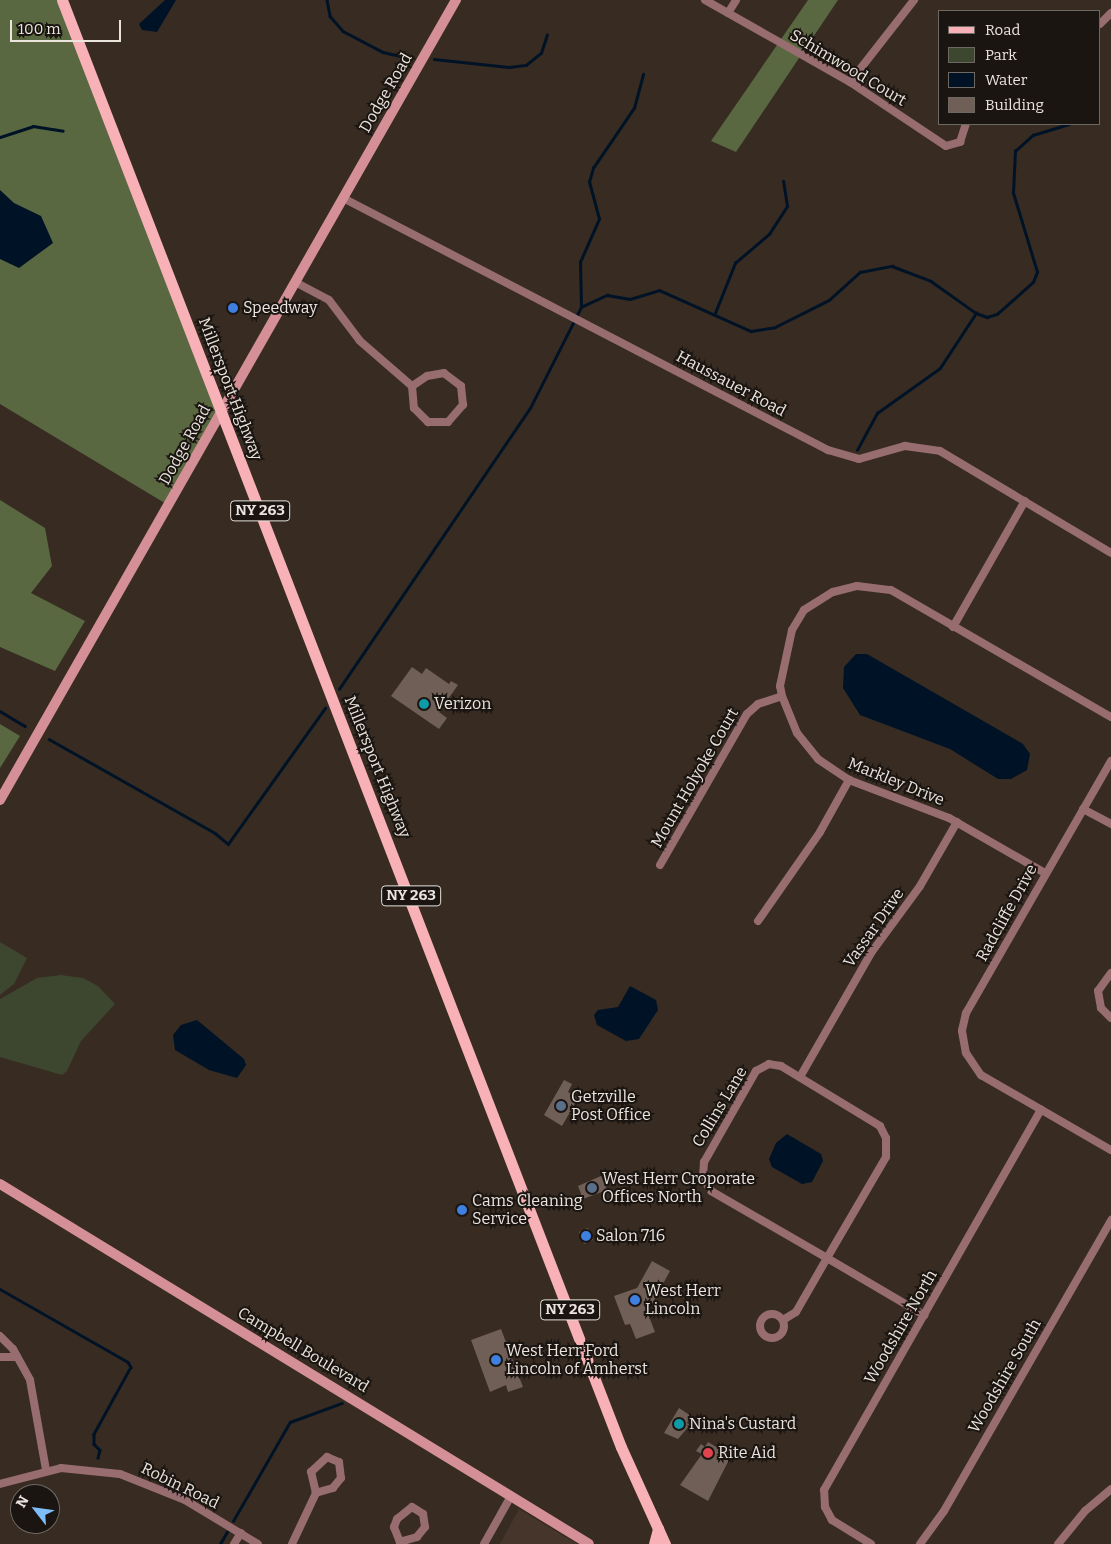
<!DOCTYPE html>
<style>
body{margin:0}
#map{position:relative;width:1111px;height:1544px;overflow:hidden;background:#372b22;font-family:Bitter,serif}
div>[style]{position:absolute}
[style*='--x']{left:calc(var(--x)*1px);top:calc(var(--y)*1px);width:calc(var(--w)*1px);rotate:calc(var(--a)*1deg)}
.commercial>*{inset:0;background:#45352b}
.green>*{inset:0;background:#3d462f}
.forest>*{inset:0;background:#596840}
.water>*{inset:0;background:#001326}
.stream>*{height:2.5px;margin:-1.25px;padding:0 1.25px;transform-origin:1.25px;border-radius:1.25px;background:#001326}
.building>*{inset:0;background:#6f5f57}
.street>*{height:8px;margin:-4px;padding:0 4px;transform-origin:4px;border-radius:4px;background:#986d70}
.street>.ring{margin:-4px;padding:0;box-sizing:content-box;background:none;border:8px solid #986d70;border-radius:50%}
.secondary>*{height:10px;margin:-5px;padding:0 5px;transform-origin:5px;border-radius:5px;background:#d49096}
.primary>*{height:11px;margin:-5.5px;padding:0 5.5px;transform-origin:5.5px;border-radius:5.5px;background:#f8b1b7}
.dots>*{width:14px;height:14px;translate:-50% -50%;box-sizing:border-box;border:2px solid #1a1511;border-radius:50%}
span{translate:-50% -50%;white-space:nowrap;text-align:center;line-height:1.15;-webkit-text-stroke:4px #1a1511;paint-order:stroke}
.shield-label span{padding:1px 4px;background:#1a1511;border:1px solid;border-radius:4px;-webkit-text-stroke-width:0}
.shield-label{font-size:15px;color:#ebe4dd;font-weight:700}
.street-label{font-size:16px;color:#ebe4dd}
.poi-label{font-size:16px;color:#ebe4dd}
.left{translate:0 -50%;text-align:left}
.legend{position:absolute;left:938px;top:10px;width:162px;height:115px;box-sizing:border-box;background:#1a1511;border:1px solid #6e6863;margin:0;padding:6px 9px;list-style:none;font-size:15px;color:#ebe4dd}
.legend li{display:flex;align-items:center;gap:10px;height:25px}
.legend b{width:25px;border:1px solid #6e6863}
.north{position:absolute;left:10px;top:1484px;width:50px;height:50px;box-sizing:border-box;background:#1a1511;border:1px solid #6e6863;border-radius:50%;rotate:300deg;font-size:14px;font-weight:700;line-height:20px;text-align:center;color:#ebe4dd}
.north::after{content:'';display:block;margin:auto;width:18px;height:22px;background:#7dbef9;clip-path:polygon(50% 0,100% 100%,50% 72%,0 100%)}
.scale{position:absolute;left:10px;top:20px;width:111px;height:22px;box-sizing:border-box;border:2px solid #ebe4dd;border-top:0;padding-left:6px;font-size:15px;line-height:18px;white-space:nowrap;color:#ebe4dd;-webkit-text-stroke:4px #1a1511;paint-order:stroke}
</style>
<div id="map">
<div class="commercial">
<i style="clip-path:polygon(519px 1509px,577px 1544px,500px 1544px)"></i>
</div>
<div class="green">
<i style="clip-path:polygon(0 942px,27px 958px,14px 984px,0 995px)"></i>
<i style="clip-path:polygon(61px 975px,83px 978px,98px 986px,115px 1004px,81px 1041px,67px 1071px,62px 1075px,0 1057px,0 999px,37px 978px)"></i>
</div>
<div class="forest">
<i style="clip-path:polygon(0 0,62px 0,222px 410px,168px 505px,0 404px)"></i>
<i style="clip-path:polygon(808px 0,838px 0,736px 152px,711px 141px)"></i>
<i style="clip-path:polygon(0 500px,45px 528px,52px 566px,31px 593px,85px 621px,55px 671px,0 647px)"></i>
<i style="clip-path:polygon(0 724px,20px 736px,0 768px)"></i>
</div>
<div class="water">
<i style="clip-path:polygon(165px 0,176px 0,157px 32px,142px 30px,139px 24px)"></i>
<i style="clip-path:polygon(0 190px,14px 203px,41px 216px,53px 243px,19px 268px,0 259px)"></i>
<i style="clip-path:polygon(856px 654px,867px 654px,1023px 744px,1030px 754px,1027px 770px,1011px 779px,998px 779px,950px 749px,860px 715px,843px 688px,844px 667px)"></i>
<i style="clip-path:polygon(630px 986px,656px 1000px,658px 1010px,639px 1039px,626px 1041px,597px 1025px,594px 1015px,598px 1010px,618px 1007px)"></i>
<i style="clip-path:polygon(197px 1020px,244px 1059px,246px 1065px,237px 1078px,209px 1070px,175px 1050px,173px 1035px,181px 1025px)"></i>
<i style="clip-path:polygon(787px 1134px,821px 1154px,823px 1161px,812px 1182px,802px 1184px,772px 1167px,769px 1159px,776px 1143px)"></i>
</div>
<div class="stream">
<i style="--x:327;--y:0;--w:16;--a:79"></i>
<i style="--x:330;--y:16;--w:20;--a:49"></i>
<i style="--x:343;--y:31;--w:45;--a:27.7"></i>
<i style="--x:383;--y:52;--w:28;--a:13"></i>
<i style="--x:434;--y:59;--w:75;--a:6.1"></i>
<i style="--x:509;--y:67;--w:17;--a:-7"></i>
<i style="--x:526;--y:65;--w:19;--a:-39"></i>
<i style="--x:541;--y:53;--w:19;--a:-72"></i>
<i style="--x:0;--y:137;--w:35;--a:-18"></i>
<i style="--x:33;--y:126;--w:30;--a:9"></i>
<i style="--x:581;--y:307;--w:45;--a:-91.3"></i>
<i style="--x:580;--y:262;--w:47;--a:-66.2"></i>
<i style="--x:599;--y:219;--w:38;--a:-105"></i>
<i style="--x:589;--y:182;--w:15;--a:-74"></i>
<i style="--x:593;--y:168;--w:73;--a:-55.7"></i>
<i style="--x:634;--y:108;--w:35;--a:-75"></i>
<i style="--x:715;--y:313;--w:54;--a:-68.2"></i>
<i style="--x:735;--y:263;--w:45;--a:-40.5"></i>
<i style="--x:769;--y:234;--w:33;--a:-57"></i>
<i style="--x:787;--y:206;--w:25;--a:-99"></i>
<i style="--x:857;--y:450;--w:42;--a:-61.6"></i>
<i style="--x:877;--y:413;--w:77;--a:-35.5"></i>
<i style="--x:940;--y:368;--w:66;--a:-56.8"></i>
<i style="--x:339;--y:689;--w:340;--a:-55.8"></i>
<i style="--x:530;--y:408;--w:113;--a:-63.2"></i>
<i style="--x:581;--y:307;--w:29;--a:-25"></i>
<i style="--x:607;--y:295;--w:23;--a:10"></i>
<i style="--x:630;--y:299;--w:30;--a:-17"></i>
<i style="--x:659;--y:290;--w:101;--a:24"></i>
<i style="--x:751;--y:331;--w:24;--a:-9"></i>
<i style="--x:775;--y:327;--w:60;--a:-26.6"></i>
<i style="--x:829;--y:300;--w:42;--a:-42.1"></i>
<i style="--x:860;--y:272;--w:33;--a:-11"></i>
<i style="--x:892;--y:266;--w:42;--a:21"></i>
<i style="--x:931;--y:281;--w:55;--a:35.4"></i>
<i style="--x:976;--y:313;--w:12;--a:20"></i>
<i style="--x:987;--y:317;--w:10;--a:-17"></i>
<i style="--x:997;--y:314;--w:48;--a:-41.6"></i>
<i style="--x:1033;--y:282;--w:11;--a:-68"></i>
<i style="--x:1037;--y:272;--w:83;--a:-106.9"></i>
<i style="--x:1013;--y:193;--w:42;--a:-87.3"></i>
<i style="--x:1015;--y:151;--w:24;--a:-42"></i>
<i style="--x:1033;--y:135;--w:38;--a:-17"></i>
<i style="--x:0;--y:711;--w:29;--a:31"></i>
<i style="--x:49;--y:739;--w:191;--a:29.5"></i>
<i style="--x:215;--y:833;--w:17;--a:40"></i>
<i style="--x:228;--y:844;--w:167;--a:-54.5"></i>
<i style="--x:0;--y:1289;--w:147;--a:29.7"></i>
<i style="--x:128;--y:1362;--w:6;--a:59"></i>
<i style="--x:131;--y:1367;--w:77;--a:118.9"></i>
<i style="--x:94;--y:1434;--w:10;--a:90"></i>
<i style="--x:94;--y:1444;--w:8;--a:45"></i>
<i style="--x:100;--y:1450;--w:8;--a:104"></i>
<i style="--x:233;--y:1521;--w:114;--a:-60.1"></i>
<i style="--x:290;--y:1422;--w:55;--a:-20.1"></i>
<i style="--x:220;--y:1544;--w:14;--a:-60"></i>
</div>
<div class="building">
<i style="clip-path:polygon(412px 667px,422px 674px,426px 668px,449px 684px,451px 681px,458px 685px,439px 712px,447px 718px,439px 729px,391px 696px)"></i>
<i style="clip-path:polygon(564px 1080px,572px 1084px,568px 1092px,578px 1098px,562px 1126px,544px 1115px)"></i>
<i style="clip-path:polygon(601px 1176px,607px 1190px,583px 1199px,578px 1186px)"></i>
<i style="clip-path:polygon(588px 1228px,593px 1240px,584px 1244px,579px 1232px)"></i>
<i style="clip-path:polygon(652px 1261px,670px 1271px,652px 1304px,645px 1306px,655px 1332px,636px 1339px,630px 1324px,625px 1325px,614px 1296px,637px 1288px)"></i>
<i style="clip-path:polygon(501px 1329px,523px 1387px,508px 1392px,506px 1385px,490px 1392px,471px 1340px)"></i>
<i style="clip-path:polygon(679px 1408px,691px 1416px,687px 1423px,690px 1425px,678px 1439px,664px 1433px)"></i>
<i style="clip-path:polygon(708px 1442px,731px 1456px,708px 1501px,680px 1485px,702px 1454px,696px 1451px,701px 1444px,705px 1447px)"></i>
</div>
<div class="street">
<i style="--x:705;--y:0;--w:167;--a:29.5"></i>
<i style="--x:850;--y:82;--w:115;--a:33.7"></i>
<i style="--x:946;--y:146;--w:15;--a:-16"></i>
<i style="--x:960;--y:142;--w:19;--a:-72"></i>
<i style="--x:728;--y:13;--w:15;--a:-58"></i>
<i style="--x:1100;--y:24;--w:16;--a:-45"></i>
<i style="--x:850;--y:82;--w:104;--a:-52"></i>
<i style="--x:343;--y:198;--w:547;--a:27.46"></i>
<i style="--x:828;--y:450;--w:32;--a:16"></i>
<i style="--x:859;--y:459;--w:48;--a:-15.8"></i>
<i style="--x:905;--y:446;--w:35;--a:8"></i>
<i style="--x:940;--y:451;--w:199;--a:30.8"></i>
<i style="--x:295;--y:282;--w:38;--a:28"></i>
<i style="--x:329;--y:300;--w:51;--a:52.9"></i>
<i style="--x:360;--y:341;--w:69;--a:40.9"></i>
<i style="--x:412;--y:386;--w:22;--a:85"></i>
<i style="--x:414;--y:408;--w:20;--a:45"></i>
<i style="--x:428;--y:422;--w:20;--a:0"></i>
<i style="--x:448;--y:422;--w:23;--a:-49"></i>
<i style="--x:463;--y:405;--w:19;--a:-96"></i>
<i style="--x:461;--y:386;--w:21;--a:-143"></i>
<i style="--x:444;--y:373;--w:17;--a:170"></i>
<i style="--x:427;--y:376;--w:18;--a:146"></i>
<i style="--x:953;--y:627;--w:145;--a:-60.3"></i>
<i style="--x:1111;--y:761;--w:291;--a:119.9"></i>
<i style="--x:966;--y:1013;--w:18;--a:103"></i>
<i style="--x:962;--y:1031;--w:22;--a:80"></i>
<i style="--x:966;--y:1053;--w:27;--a:56"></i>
<i style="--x:981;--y:1075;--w:150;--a:30"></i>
<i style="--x:1083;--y:809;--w:32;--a:28"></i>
<i style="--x:660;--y:865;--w:174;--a:-60.1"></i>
<i style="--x:747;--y:714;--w:15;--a:-42"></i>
<i style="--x:758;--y:704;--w:25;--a:-18"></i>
<i style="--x:1045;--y:873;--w:111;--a:-150.2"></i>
<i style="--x:949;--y:818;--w:107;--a:-159.2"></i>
<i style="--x:849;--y:780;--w:37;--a:-146"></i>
<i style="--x:818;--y:759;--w:33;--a:-129"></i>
<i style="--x:797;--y:733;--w:40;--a:-112"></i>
<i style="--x:782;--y:696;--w:10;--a:-101"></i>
<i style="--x:780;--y:686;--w:57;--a:-77.9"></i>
<i style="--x:792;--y:630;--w:23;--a:-59"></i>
<i style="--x:804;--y:610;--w:34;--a:-32"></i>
<i style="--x:833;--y:592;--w:25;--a:-14"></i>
<i style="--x:857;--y:586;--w:34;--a:7"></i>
<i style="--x:891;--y:590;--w:254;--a:30"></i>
<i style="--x:758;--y:921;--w:108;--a:-55.1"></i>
<i style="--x:820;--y:832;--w:60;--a:-60.9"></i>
<i style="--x:1111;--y:973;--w:22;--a:126"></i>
<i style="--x:1098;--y:991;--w:17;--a:80"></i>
<i style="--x:1101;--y:1008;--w:14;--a:45"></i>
<i style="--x:800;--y:1077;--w:143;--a:-60.2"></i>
<i style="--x:871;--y:953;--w:83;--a:-53.8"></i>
<i style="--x:920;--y:886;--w:74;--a:-60"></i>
<i class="ring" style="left:760px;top:1314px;width:16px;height:16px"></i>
<i style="--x:783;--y:1320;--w:15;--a:-32"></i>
<i style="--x:796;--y:1312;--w:62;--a:-60.1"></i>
<i style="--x:827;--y:1258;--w:117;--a:-59.7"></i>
<i style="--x:886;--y:1157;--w:19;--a:-90"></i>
<i style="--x:886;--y:1138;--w:13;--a:-117"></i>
<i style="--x:880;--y:1126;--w:116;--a:-148.8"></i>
<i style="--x:781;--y:1066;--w:12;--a:-171"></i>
<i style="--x:769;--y:1064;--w:15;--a:152"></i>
<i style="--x:756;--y:1071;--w:105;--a:119.7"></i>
<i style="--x:704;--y:1162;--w:16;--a:94"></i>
<i style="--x:703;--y:1178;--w:15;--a:58"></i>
<i style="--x:711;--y:1191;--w:134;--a:30"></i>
<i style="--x:827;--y:1258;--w:113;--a:30.4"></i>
<i style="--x:0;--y:1336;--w:18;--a:45"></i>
<i style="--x:13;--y:1349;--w:35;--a:61"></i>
<i style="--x:30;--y:1380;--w:91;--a:79.9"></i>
<i style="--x:0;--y:1357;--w:17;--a:0"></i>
<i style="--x:327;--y:1457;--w:13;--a:23"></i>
<i style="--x:339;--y:1462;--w:16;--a:83"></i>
<i style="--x:341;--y:1478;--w:13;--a:129"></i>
<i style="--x:333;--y:1488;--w:18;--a:164"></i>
<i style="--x:316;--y:1493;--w:22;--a:-103"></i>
<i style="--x:311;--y:1472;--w:22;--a:-43"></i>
<i style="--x:0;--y:1484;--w:63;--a:-14.7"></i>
<i style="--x:61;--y:1468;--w:59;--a:5.8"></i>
<i style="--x:120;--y:1474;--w:70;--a:21.8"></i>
<i style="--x:185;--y:1500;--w:85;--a:31.1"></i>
<i style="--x:412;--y:1507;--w:13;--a:32"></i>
<i style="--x:423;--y:1514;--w:13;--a:81"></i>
<i style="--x:425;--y:1527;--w:13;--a:129"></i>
<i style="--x:417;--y:1537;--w:18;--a:164"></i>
<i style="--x:400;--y:1542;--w:16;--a:-112"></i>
<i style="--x:394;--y:1527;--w:9;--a:-69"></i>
<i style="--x:397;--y:1519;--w:19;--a:-39"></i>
<i style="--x:234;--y:1544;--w:13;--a:-58"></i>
<i style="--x:292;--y:1544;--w:56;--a:-64.8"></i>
<i style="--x:484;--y:1544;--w:55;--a:-60.6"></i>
<i style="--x:871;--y:1544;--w:46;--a:-148.4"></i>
<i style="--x:832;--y:1520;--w:15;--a:-118"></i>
<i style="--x:825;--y:1507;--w:17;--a:-93"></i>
<i style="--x:824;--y:1490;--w:438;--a:-60.3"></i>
<i style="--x:920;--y:1544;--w:41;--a:-54"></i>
<i style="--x:944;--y:1511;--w:336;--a:-60.1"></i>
<i style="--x:1058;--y:1544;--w:43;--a:-50.7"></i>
<i style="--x:1085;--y:1511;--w:34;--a:-40"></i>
</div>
<div class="secondary">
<i style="--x:0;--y:800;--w:921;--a:-60.32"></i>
<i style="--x:0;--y:1184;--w:690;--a:31.43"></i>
</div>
<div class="primary">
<i style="--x:62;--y:0;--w:1551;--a:68.88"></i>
<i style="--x:621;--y:1447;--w:107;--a:65.6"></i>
<i style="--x:654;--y:1544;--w:16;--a:-75"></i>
</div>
<div class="dots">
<i style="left:233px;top:308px;background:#3f7fe0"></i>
<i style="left:424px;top:704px;background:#0f9aa8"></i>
<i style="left:561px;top:1106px;background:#5c6f8a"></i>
<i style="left:592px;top:1188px;background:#5c6f8a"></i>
<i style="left:462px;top:1210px;background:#3f7fe0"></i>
<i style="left:586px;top:1236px;background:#3f7fe0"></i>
<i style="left:635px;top:1300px;background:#3f7fe0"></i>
<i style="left:496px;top:1360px;background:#3f7fe0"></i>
<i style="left:679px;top:1424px;background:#0f9aa8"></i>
<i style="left:708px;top:1453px;background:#e0444e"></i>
</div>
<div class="shield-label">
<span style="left:260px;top:511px">NY 263</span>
<span style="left:411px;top:896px">NY 263</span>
<span style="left:570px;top:1310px">NY 263</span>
</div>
<div class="street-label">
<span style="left:848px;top:68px;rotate:31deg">Schimwood Court</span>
<span style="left:386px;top:93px;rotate:-60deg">Dodge Road</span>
<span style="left:731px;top:384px;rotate:28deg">Haussauer Road</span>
<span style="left:230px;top:389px;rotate:69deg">Millersport Highway</span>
<span style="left:185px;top:445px;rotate:-61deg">Dodge Road</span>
<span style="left:377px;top:767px;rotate:68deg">Millersport Highway</span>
<span style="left:695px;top:778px;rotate:-60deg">Mount Holyoke Court</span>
<span style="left:896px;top:782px;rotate:22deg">Markley Drive</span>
<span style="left:1007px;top:913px;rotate:-61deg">Radcliffe Drive</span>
<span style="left:874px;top:928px;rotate:-55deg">Vassar Drive</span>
<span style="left:720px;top:1107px;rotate:-59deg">Collins Lane</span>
<span style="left:901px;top:1327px;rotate:-60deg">Woodshire North</span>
<span style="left:303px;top:1350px;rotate:31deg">Campbell Boulevard</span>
<span style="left:1005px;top:1376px;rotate:-60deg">Woodshire South</span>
<span style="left:180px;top:1486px;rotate:26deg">Robin Road</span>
</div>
<div class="poi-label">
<span class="left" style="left:243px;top:308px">Speedway</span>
<span class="left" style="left:434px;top:704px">Verizon</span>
<span class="left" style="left:571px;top:1106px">Getzville<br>Post Office</span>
<span class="left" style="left:602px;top:1188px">West Herr Croporate<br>Offices North</span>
<span class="left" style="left:472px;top:1210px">Cams Cleaning<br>Service</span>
<span class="left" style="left:596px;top:1236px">Salon 716</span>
<span class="left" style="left:645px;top:1300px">West Herr<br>Lincoln</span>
<span class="left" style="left:506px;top:1360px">West Herr Ford<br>Lincoln of Amherst</span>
<span class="left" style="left:689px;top:1424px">Nina's Custard</span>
<span class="left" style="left:718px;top:1453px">Rite Aid</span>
</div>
<ul class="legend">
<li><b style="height:6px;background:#f8b1b7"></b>Road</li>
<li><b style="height:14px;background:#3d462f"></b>Park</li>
<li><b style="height:14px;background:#001326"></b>Water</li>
<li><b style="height:14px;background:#6f5f57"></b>Building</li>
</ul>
<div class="north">N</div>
<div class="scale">100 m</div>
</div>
